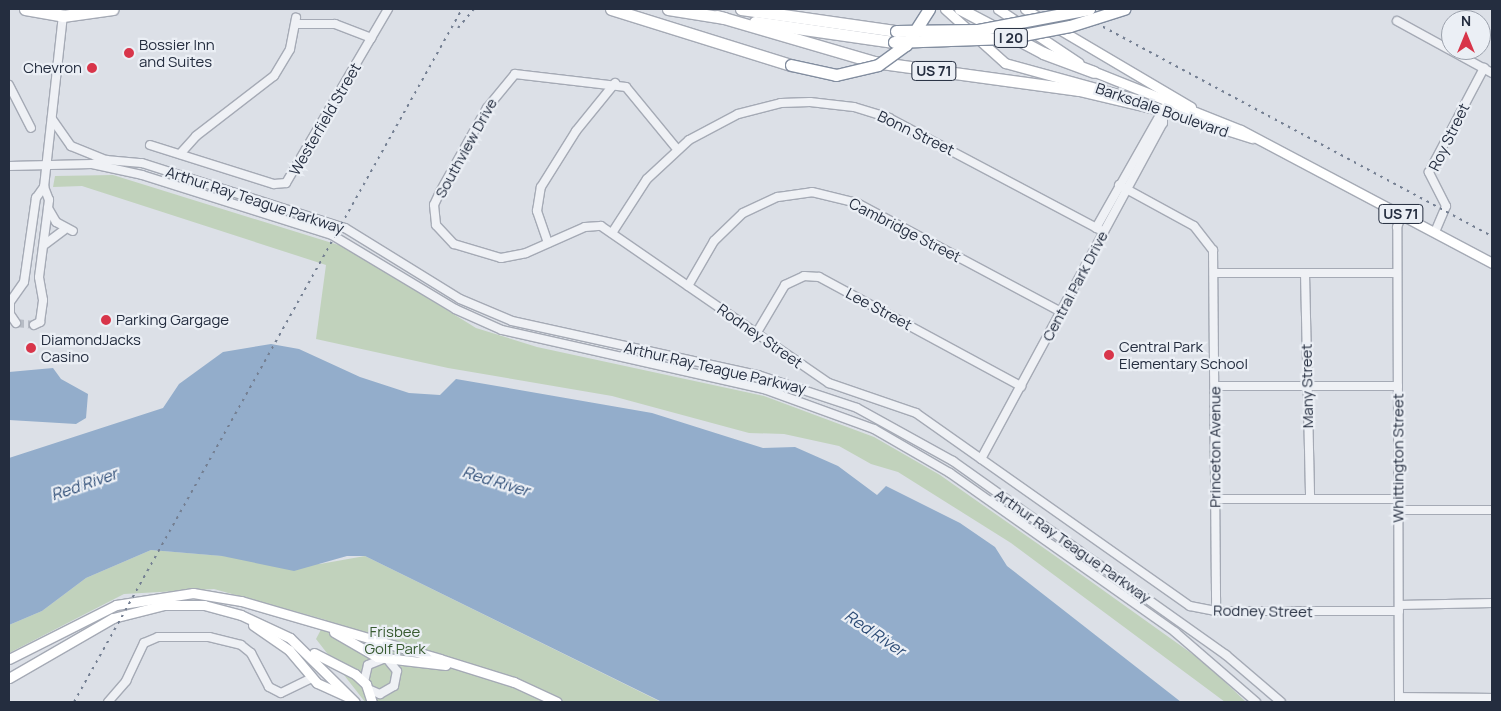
<!DOCTYPE html>
<style>
body{margin:0}
#map{position:relative;width:1501px;height:711px;overflow:hidden;background:#dce0e7;font-family:Manrope,sans-serif}
div>[style]{position:absolute}
[style*='--x']{left:calc(var(--x)*1px);top:calc(var(--y)*1px);width:calc(var(--w)*1px);rotate:calc(var(--a)*1deg)}
.green>*{inset:0;background:#c1d2bc}
.water>*{inset:0;background:#93adcb}
.minor-tunnel>*{height:8px;margin-top:-4px;transform-origin:0;background:repeating-linear-gradient(90deg,#b7bcc5 0 8px,transparent 0 12px)}
.roads{filter:drop-shadow(1px 0 #a5aab5) drop-shadow(-1px 0 #a5aab5) drop-shadow(0 1px #a5aab5) drop-shadow(0 -1px #a5aab5)}
.minor>*{height:8px;margin:-4px;padding:0 4px;transform-origin:4px;border-radius:4px;background:#eff1f5}
.major>*{height:9px;margin:-4.5px;padding:0 4.5px;transform-origin:4.5px;border-radius:4.5px;background:#fff}
.highway>*{height:11px;margin:-5.5px;padding:0 5.5px;transform-origin:5.5px;border-radius:5.5px;background:#fff}
.rail>*{height:2px;margin-top:-1px;transform-origin:0;background:repeating-linear-gradient(90deg,#747f92 0 2.5px,transparent 0 7.5px)}
.bridges{filter:drop-shadow(1px 0 #828d9f) drop-shadow(-1px 0 #828d9f) drop-shadow(0 1px #828d9f) drop-shadow(0 -1px #828d9f)}
.highway-bridge>*{height:11px;margin:-5.5px;padding:0 5.5px;transform-origin:5.5px;border-radius:5.5px;background:#fff}
.dots>*{width:14px;height:14px;translate:-50% -50%;box-sizing:border-box;border:2px solid #ebeff5;border-radius:50%}
span{translate:-50% -50%;white-space:nowrap;text-align:center;line-height:1.15;-webkit-text-stroke:4.5px #ebeff5;paint-order:stroke}
.shield-label span{padding:1px 4px;background:#ebeff5;border:1px solid;border-radius:4px;-webkit-text-stroke-width:0}
.shield-label{font-size:14px;color:#242d3f;font-weight:700}
.poi-label{font-size:15px;color:#242d3f}
.left{translate:0 -50%;text-align:left}
.right{translate:-100% -50%;text-align:right}
.street-label{font-size:15px;color:#242d3f}
.park-label{font-size:15px;color:#385b31}
.water-label{font-size:16px;color:#2c4b75;font-style:italic}
.frame{position:absolute;inset:0;border:10px solid #242d3f;pointer-events:none}
.north{position:absolute;left:1441px;top:10px;width:50px;height:50px;box-sizing:border-box;background:#ebeff5;border:1px solid #9ba1ac;border-radius:50%;rotate:0deg;font-size:14px;font-weight:700;line-height:20px;text-align:center;color:#242d3f}
.north::after{content:'';display:block;margin:auto;width:18px;height:22px;background:#d8354a;clip-path:polygon(50% 0,100% 100%,50% 72%,0 100%)}
</style>
<div id="map">
<div class="green">
<i style="clip-path:polygon(113px 175px,345px 247px,476px 328px,537px 347px,764px 396px,874px 437px,940px 475px,1058px 558px,1205px 663px,1246px 702px,1225px 702px,1011px 543px,898px 472px,871px 464px,839px 446px,784px 434px,749px 433px,612px 396px,448px 368px,316px 339px,326px 265px,82px 186px,53px 187px,55px 176px)"></i>
<i style="clip-path:polygon(151px 550px,320px 564px,365px 556px,661px 702px,365px 702px,316px 639px,326px 620px,214px 589px,124px 594px,9px 653px,9px 625px,42px 611px,86px 578px)"></i>
</div>
<div class="water">
<i style="clip-path:polygon(271px 344px,299px 349px,360px 377px,409px 393px,440px 395px,456px 379px,652px 413px,763px 448px,795px 447px,838px 466px,877px 495px,886px 486px,960px 523px,995px 547px,1007px 566px,1181px 702px,662px 702px,365px 556px,347px 556px,294px 571px,222px 556px,151px 550px,86px 578px,42px 611px,9px 625px,9px 458px,163px 408px,179px 384px,223px 352px)"></i>
<i style="clip-path:polygon(53px 368px,61px 379px,88px 394px,86px 418px,76px 424px,9px 420px,9px 372px)"></i>
</div>
<div class="minor-tunnel">
<i style="--x:16;--y:323;--w:18;--a:6"></i>
</div>
<div class="roads">
<div class="minor">
<i style="--x:1397;--y:21;--w:108;--a:28.7"></i>
<i style="--x:296;--y:24;--w:39;--a:0"></i>
<i style="--x:335;--y:24;--w:39;--a:21"></i>
<i style="--x:9;--y:85;--w:48;--a:62.9"></i>
<i style="--x:52;--y:119;--w:33;--a:55"></i>
<i style="--x:71;--y:146;--w:38;--a:22"></i>
<i style="--x:150;--y:145;--w:130;--a:17.5"></i>
<i style="--x:274;--y:184;--w:12;--a:-5"></i>
<i style="--x:286;--y:183;--w:202;--a:-59.6"></i>
<i style="--x:677;--y:149;--w:80;--a:-129.4"></i>
<i style="--x:626;--y:87;--w:112;--a:-173.3"></i>
<i style="--x:515;--y:74;--w:44;--a:129.5"></i>
<i style="--x:487;--y:108;--w:96;--a:119.2"></i>
<i style="--x:440;--y:192;--w:14;--a:115"></i>
<i style="--x:434;--y:205;--w:20;--a:84"></i>
<i style="--x:436;--y:225;--w:26;--a:47"></i>
<i style="--x:454;--y:244;--w:49;--a:16.6"></i>
<i style="--x:501;--y:258;--w:25;--a:-11"></i>
<i style="--x:526;--y:253;--w:64;--a:-23.8"></i>
<i style="--x:585;--y:227;--w:16;--a:-4"></i>
<i style="--x:601;--y:226;--w:277;--a:34.6"></i>
<i style="--x:829;--y:383;--w:92;--a:19"></i>
<i style="--x:916;--y:413;--w:335;--a:35.2"></i>
<i style="--x:1190;--y:606;--w:26;--a:11"></i>
<i style="--x:1216;--y:611;--w:183;--a:0"></i>
<i style="--x:180;--y:154;--w:24;--a:-48"></i>
<i style="--x:196;--y:136;--w:98;--a:-37.6"></i>
<i style="--x:274;--y:76;--w:31;--a:-59"></i>
<i style="--x:290;--y:49;--w:32;--a:-79"></i>
<i style="--x:92;--y:164;--w:51;--a:12.4"></i>
<i style="--x:142;--y:175;--w:199;--a:17.5"></i>
<i style="--x:332;--y:235;--w:144;--a:31"></i>
<i style="--x:455;--y:309;--w:51;--a:24.1"></i>
<i style="--x:502;--y:330;--w:269;--a:12.7"></i>
<i style="--x:764;--y:389;--w:117;--a:20"></i>
<i style="--x:874;--y:429;--w:88;--a:30.1"></i>
<i style="--x:950;--y:473;--w:276;--a:35.2"></i>
<i style="--x:1175;--y:632;--w:107;--a:40.8"></i>
<i style="--x:9;--y:166;--w:83;--a:-1.4"></i>
<i style="--x:92;--y:164;--w:15;--a:-16"></i>
<i style="--x:106;--y:160;--w:36;--a:5"></i>
<i style="--x:142;--y:163;--w:213;--a:17.8"></i>
<i style="--x:345;--y:228;--w:135;--a:31.7"></i>
<i style="--x:460;--y:299;--w:56;--a:22.9"></i>
<i style="--x:512;--y:321;--w:252;--a:12.4"></i>
<i style="--x:758;--y:375;--w:104;--a:18.4"></i>
<i style="--x:857;--y:408;--w:110;--a:28.9"></i>
<i style="--x:953;--y:461;--w:335;--a:35.4"></i>
<i style="--x:1226;--y:655;--w:72;--a:40.5"></i>
<i style="--x:1119;--y:185;--w:85;--a:28.7"></i>
<i style="--x:1194;--y:226;--w:31;--a:52"></i>
<i style="--x:1213;--y:250;--w:361;--a:89.5"></i>
<i style="--x:48;--y:208;--w:16;--a:60"></i>
<i style="--x:56;--y:222;--w:19;--a:28"></i>
<i style="--x:1096;--y:228;--w:138;--a:-60.5"></i>
<i style="--x:1435;--y:232;--w:28;--a:-67"></i>
<i style="--x:1446;--y:206;--w:38;--a:-117"></i>
<i style="--x:1429;--y:172;--w:118;--a:-62.1"></i>
<i style="--x:612;--y:233;--w:64;--a:-57.1"></i>
<i style="--x:647;--y:179;--w:57;--a:-42.9"></i>
<i style="--x:689;--y:140;--w:55;--a:-28"></i>
<i style="--x:738;--y:114;--w:44;--a:-14.3"></i>
<i style="--x:781;--y:103;--w:29;--a:-2"></i>
<i style="--x:810;--y:102;--w:44;--a:6.5"></i>
<i style="--x:854;--y:107;--w:37;--a:17"></i>
<i style="--x:889;--y:118;--w:243;--a:27.9"></i>
<i style="--x:548;--y:243;--w:34;--a:-109"></i>
<i style="--x:537;--y:211;--w:24;--a:-81"></i>
<i style="--x:541;--y:187;--w:66;--a:-58"></i>
<i style="--x:576;--y:131;--w:62;--a:-50.9"></i>
<i style="--x:44;--y:245;--w:25;--a:-37"></i>
<i style="--x:1215;--y:273;--w:182;--a:0"></i>
<i style="--x:1305;--y:273;--w:225;--a:88.7"></i>
<i style="--x:688;--y:286;--w:52;--a:-60"></i>
<i style="--x:714;--y:241;--w:40;--a:-44"></i>
<i style="--x:743;--y:213;--w:38;--a:-25"></i>
<i style="--x:778;--y:197;--w:34;--a:-8"></i>
<i style="--x:812;--y:192;--w:46;--a:13.7"></i>
<i style="--x:857;--y:203;--w:231;--a:28.1"></i>
<i style="--x:16;--y:323;--w:11;--a:-124"></i>
<i style="--x:10;--y:314;--w:12;--a:-90"></i>
<i style="--x:10;--y:302;--w:24;--a:-55"></i>
<i style="--x:24;--y:282;--w:85;--a:-81.9"></i>
<i style="--x:36;--y:198;--w:14;--a:-54"></i>
<i style="--x:34;--y:325;--w:7;--a:-27"></i>
<i style="--x:40;--y:322;--w:22;--a:-82"></i>
<i style="--x:43;--y:300;--w:23;--a:-100"></i>
<i style="--x:39;--y:277;--w:78;--a:-82.6"></i>
<i style="--x:49;--y:200;--w:14;--a:-111"></i>
<i style="--x:44;--y:187;--w:172;--a:-83.7"></i>
<i style="--x:756;--y:334;--w:57;--a:-59.4"></i>
<i style="--x:785;--y:285;--w:21;--a:-25"></i>
<i style="--x:804;--y:276;--w:15;--a:4"></i>
<i style="--x:819;--y:277;--w:230;--a:28.4"></i>
<i style="--x:1215;--y:386;--w:183;--a:0"></i>
<i style="--x:981;--y:459;--w:382;--a:-61.6"></i>
<i style="--x:1163;--y:123;--w:12;--a:-90"></i>
<i style="--x:1215;--y:499;--w:183;--a:0"></i>
<i style="--x:1398;--y:510;--w:94;--a:0"></i>
<i style="--x:1399;--y:605;--w:93;--a:-1.2"></i>
<i style="--x:364;--y:682;--w:17;--a:-77"></i>
<i style="--x:368;--y:665;--w:16;--a:-22"></i>
<i style="--x:368;--y:689;--w:13;--a:23"></i>
<i style="--x:380;--y:694;--w:16;--a:-30"></i>
<i style="--x:394;--y:686;--w:15;--a:-79"></i>
<i style="--x:397;--y:671;--w:14;--a:-129"></i>
<i style="--x:1399;--y:697;--w:93;--a:0.6"></i>
<i style="--x:108;--y:702;--w:28;--a:-49"></i>
<i style="--x:126;--y:681;--w:42;--a:-64.7"></i>
<i style="--x:144;--y:643;--w:15;--a:-23"></i>
<i style="--x:158;--y:637;--w:51;--a:0"></i>
<i style="--x:209;--y:637;--w:33;--a:14"></i>
<i style="--x:241;--y:645;--w:13;--a:39"></i>
<i style="--x:251;--y:653;--w:38;--a:62"></i>
<i style="--x:269;--y:687;--w:13;--a:27"></i>
<i style="--x:281;--y:693;--w:34;--a:-26"></i>
<i style="--x:1399;--y:702;--w:475;--a:-90.2"></i>
<i style="--x:1397;--y:227;--w:13;--a:-67"></i>
</div>
<div class="major">
<i style="--x:945;--y:9;--w:81;--a:42"></i>
<i style="--x:1005;--y:63;--w:139;--a:15.4"></i>
<i style="--x:998;--y:9;--w:97;--a:33.7"></i>
<i style="--x:1025;--y:9;--w:193;--a:30.6"></i>
<i style="--x:1090;--y:70;--w:162;--a:21.7"></i>
<i style="--x:1241;--y:130;--w:284;--a:27.9"></i>
<i style="--x:1151;--y:106;--w:106;--a:17.6"></i>
<i style="--x:253;--y:625;--w:44;--a:34.8"></i>
<i style="--x:289;--y:650;--w:43;--a:49.7"></i>
<i style="--x:317;--y:683;--w:32;--a:24"></i>
<i style="--x:334;--y:632;--w:50;--a:30.2"></i>
<i style="--x:377;--y:657;--w:69;--a:6.6"></i>
<i style="--x:314;--y:653;--w:46;--a:27.1"></i>
<i style="--x:355;--y:674;--w:15;--a:42"></i>
<i style="--x:366;--y:684;--w:19;--a:72"></i>
<i style="--x:9;--y:659;--w:120;--a:-26.8"></i>
<i style="--x:116;--y:605;--w:78;--a:-8.9"></i>
<i style="--x:193;--y:593;--w:49;--a:9.5"></i>
<i style="--x:241;--y:601;--w:207;--a:16.2"></i>
<i style="--x:440;--y:659;--w:77;--a:17.3"></i>
<i style="--x:514;--y:682;--w:47;--a:24.9"></i>
<i style="--x:9;--y:678;--w:120;--a:-30"></i>
<i style="--x:113;--y:618;--w:53;--a:-14.3"></i>
<i style="--x:164;--y:605;--w:40;--a:0"></i>
<i style="--x:204;--y:605;--w:38;--a:15"></i>
<i style="--x:241;--y:615;--w:54;--a:25.1"></i>
<i style="--x:290;--y:638;--w:91;--a:44.6"></i>
</div>
<div class="highway">
<i style="--x:25;--y:9;--w:39;--a:10"></i>
<i style="--x:63;--y:16;--w:50;--a:-8"></i>
<i style="--x:611;--y:9;--w:189;--a:17.3"></i>
<i style="--x:668;--y:9;--w:57;--a:9.1"></i>
<i style="--x:741;--y:9;--w:157;--a:8.1"></i>
<i style="--x:960;--y:9;--w:94;--a:27.9"></i>
<i style="--x:1043;--y:53;--w:54;--a:20.4"></i>
<i style="--x:717;--y:16;--w:164;--a:16.3"></i>
<i style="--x:874;--y:62;--w:207;--a:7.8"></i>
<i style="--x:1079;--y:90;--w:79;--a:13.2"></i>
<i style="--x:755;--y:22;--w:140;--a:8.2"></i>
</div>
</div>
<div class="rail">
<i style="--x:1070;--y:9;--w:479;--a:28.3"></i>
<i style="--x:458;--y:28;--w:25;--a:-50"></i>
<i style="--x:74;--y:702;--w:794;--a:-60.76"></i>
</div>
<div class="bridges">
<div class="highway-bridge">
<i style="--x:896;--y:31;--w:82;--a:-0.7"></i>
<i style="--x:978;--y:30;--w:113;--a:-10.7"></i>
<i style="--x:894;--y:42;--w:113;--a:-2"></i>
<i style="--x:1007;--y:38;--w:64;--a:-10.8"></i>
<i style="--x:1070;--y:26;--w:57;--a:-17.5"></i>
<i style="--x:791;--y:65;--w:46;--a:12.5"></i>
<i style="--x:836;--y:75;--w:43;--a:-13.4"></i>
<i style="--x:878;--y:65;--w:34;--a:-36"></i>
<i style="--x:906;--y:45;--w:43;--a:-57.4"></i>
</div>
</div>
<div class="dots">
<i style="left:129px;top:53px;background:#d8354a"></i>
<i style="left:92px;top:68px;background:#d8354a"></i>
<i style="left:106px;top:320px;background:#d8354a"></i>
<i style="left:31px;top:348px;background:#d8354a"></i>
<i style="left:1109px;top:355px;background:#d8354a"></i>
</div>
<div class="shield-label">
<span style="left:1011px;top:38px">I 20</span>
<span style="left:934px;top:71px">US 71</span>
<span style="left:1401px;top:214px">US 71</span>
</div>
<div class="poi-label">
<span class="left" style="left:139px;top:53px">Bossier Inn<br>and Suites</span>
<span class="right" style="left:82px;top:68px">Chevron</span>
<span class="left" style="left:116px;top:320px">Parking Gargage</span>
<span class="left" style="left:41px;top:348px">DiamondJacks<br>Casino</span>
<span class="left" style="left:1119px;top:355px">Central Park<br>Elementary School</span>
</div>
<div class="street-label">
<span style="left:1162px;top:110px;rotate:19deg">Barksdale Boulevard</span>
<span style="left:325px;top:119px;rotate:-60deg">Westerfield Street</span>
<span style="left:916px;top:133px;rotate:26deg">Bonn Street</span>
<span style="left:1449px;top:137px;rotate:-64deg">Roy Street</span>
<span style="left:466px;top:148px;rotate:-61deg">Southview Drive</span>
<span style="left:255px;top:200px;rotate:18deg">Arthur Ray Teague Parkway</span>
<span style="left:905px;top:230px;rotate:27deg">Cambridge Street</span>
<span style="left:1075px;top:286px;rotate:-62deg">Central Park Drive</span>
<span style="left:879px;top:309px;rotate:28deg">Lee Street</span>
<span style="left:760px;top:336px;rotate:35deg">Rodney Street</span>
<span style="left:715px;top:368px;rotate:13deg">Arthur Ray Teague Parkway</span>
<span style="left:1307px;top:386px;rotate:-91deg">Many Street</span>
<span style="left:1215px;top:447px;rotate:-90deg">Princeton Avenue</span>
<span style="left:1398px;top:458px;rotate:-90deg">Whittington Street</span>
<span style="left:1073px;top:546px;rotate:35deg">Arthur Ray Teague Parkway</span>
<span style="left:1263px;top:611px;rotate:1deg">Rodney Street</span>
</div>
<div class="park-label">
<span style="left:395px;top:640px">Frisbee<br>Golf Park</span>
</div>
<div class="water-label">
<span style="left:496px;top:481px;rotate:17deg">Red River</span>
<span style="left:84px;top:484px;rotate:-19deg">Red River</span>
<span style="left:875px;top:633px;rotate:34deg">Red River</span>
</div>
<div class="frame"></div>
<div class="north">N</div>
</div>
